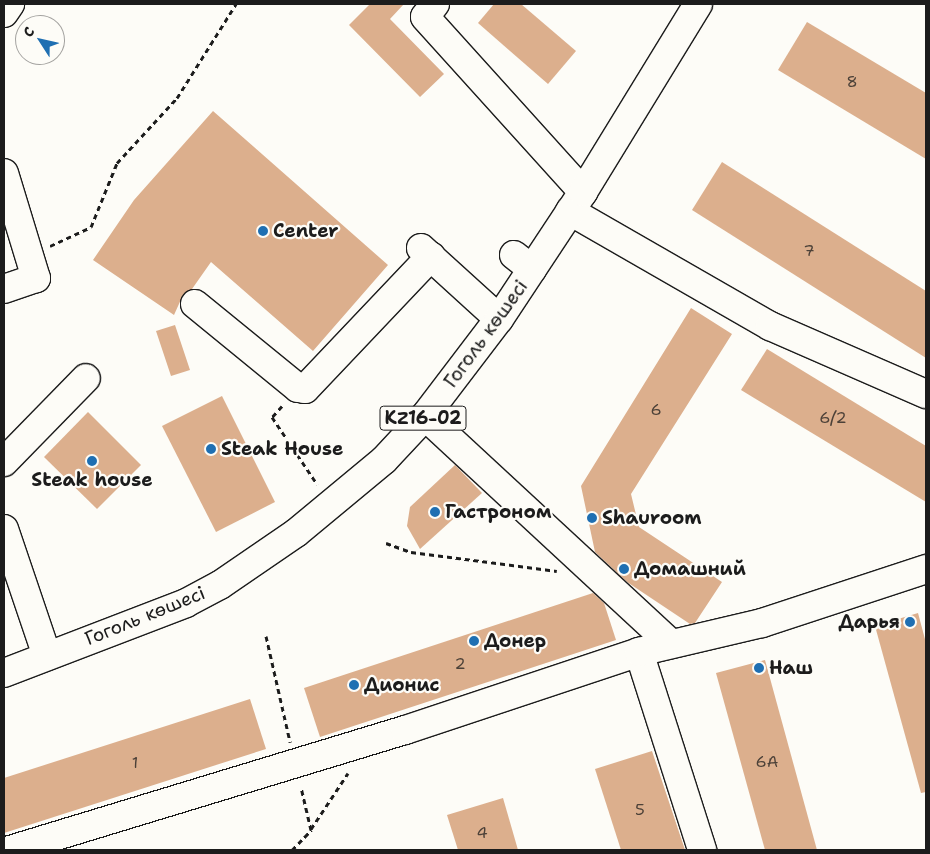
<!DOCTYPE html>
<meta charset="utf-8">
<style>
body{margin:0}
#map{position:relative;width:930px;height:854px;overflow:hidden;background:#fdfcf7;font-family:"Shantell Sans",sans-serif}
div>[style]{position:absolute}
[style*='--x']{left:calc(var(--x)*1px);top:calc(var(--y)*1px);width:calc(var(--w)*1px);rotate:calc(var(--a)*1deg)}
.building>*{inset:0;background:#dcaf8d}
.path>*{height:3px;margin-top:-1.5px;transform-origin:0;background:repeating-linear-gradient(90deg,#1c1c1c 0 5px,transparent 0 9px)}
.roads{filter:drop-shadow(1px 0 #1c1c1c) drop-shadow(-1px 0 #1c1c1c) drop-shadow(0 1px #1c1c1c) drop-shadow(0 -1px #1c1c1c)}
.minor>*{height:28px;margin:-14px;padding:0 14px;transform-origin:14px;border-radius:14px;background:#fdfcf7}
.major>*{height:28px;margin:-14px;padding:0 14px;transform-origin:14px;border-radius:14px;background:#fdfcf7}
.dots>*{width:14px;height:14px;translate:-50% -50%;box-sizing:border-box;border:2px solid #fdfcf7;border-radius:50%}
span{translate:-50% -50%;white-space:nowrap;text-align:center;line-height:1.15;-webkit-text-stroke:4.5px #fdfcf7;paint-order:stroke}
.number-label{font-size:16px;color:#4c4138}
.number-label span{-webkit-text-stroke-width:0}
.shield-label span{padding:1px 4px;background:#fdfcf7;border:1px solid;border-radius:4px;-webkit-text-stroke-width:0}
.shield-label{font-size:18px;color:#1c1c1c;font-weight:700}
.poi-label{font-size:19px;color:#1c1c1c;font-weight:700}
.left{translate:0 -50%;text-align:left}
.right{translate:-100% -50%;text-align:right}
.street-label{font-size:19px;color:#1c1c1c}
.frame{position:absolute;inset:0;border:5px solid #1c1c1c;pointer-events:none}
.north{position:absolute;left:15px;top:15px;width:50px;height:50px;box-sizing:border-box;background:#fdfcf7;border:1px solid #a3a29f;border-radius:50%;rotate:305deg;font-size:14px;font-weight:700;line-height:20px;text-align:center;color:#1c1c1c}
.north::after{content:'';display:block;margin:auto;width:18px;height:22px;background:#1f6fb2;clip-path:polygon(50% 0,100% 100%,50% 72%,0 100%)}
</style>
<div id="map">
<div class="building">
<i style="clip-path:polygon(370px 4px,404px 4px,390px 19px,444px 74px,420px 97px,349px 25px)"></i>
<i style="clip-path:polygon(494px 4px,521px 4px,576px 51px,548px 84px,478px 23px)"></i>
<i style="clip-path:polygon(807px 22px,926px 93px,926px 159px,778px 70px)"></i>
<i style="clip-path:polygon(213px 111px,388px 265px,313px 351px,211px 262px,192px 289px,183px 295px,174px 315px,93px 260px,134px 200px)"></i>
<i style="clip-path:polygon(722px 162px,926px 291px,926px 358px,692px 210px)"></i>
<i style="clip-path:polygon(691px 308px,732px 334px,631px 494px,639px 527px,722px 582px,695px 623px,690px 624px,627px 582px,595px 552px,581px 486px)"></i>
<i style="clip-path:polygon(175px 325px,190px 370px,171px 376px,156px 331px)"></i>
<i style="clip-path:polygon(767px 349px,926px 446px,926px 502px,741px 390px)"></i>
<i style="clip-path:polygon(222px 396px,275px 502px,216px 532px,162px 426px)"></i>
<i style="clip-path:polygon(88px 412px,141px 465px,97px 509px,44px 457px)"></i>
<i style="clip-path:polygon(455px 465px,482px 493px,420px 549px,407px 526px,410px 507px)"></i>
<i style="clip-path:polygon(593px 593px,604px 603px,616px 640px,320px 737px,304px 688px)"></i>
<i style="clip-path:polygon(918px 613px,926px 643px,926px 792px,921px 793px,875px 626px)"></i>
<i style="clip-path:polygon(765px 660px,817px 850px,765px 850px,716px 673px)"></i>
<i style="clip-path:polygon(250px 699px,266px 749px,4px 833px,4px 778px)"></i>
<i style="clip-path:polygon(652px 751px,685px 850px,621px 850px,595px 769px)"></i>
<i style="clip-path:polygon(503px 798px,518px 850px,458px 850px,447px 815px)"></i>
</div>
<div class="path">
<i style="--x:50;--y:246;--w:45;--a:-24.9"></i>
<i style="--x:91;--y:227;--w:69;--a:-67.9"></i>
<i style="--x:117;--y:163;--w:88;--a:-47.3"></i>
<i style="--x:177;--y:98;--w:111;--a:-57.9"></i>
<i style="--x:282;--y:406;--w:15;--a:132"></i>
<i style="--x:272;--y:417;--w:81;--a:56.1"></i>
<i style="--x:386;--y:543;--w:27;--a:20"></i>
<i style="--x:411;--y:552;--w:147;--a:7.4"></i>
<i style="--x:266;--y:636;--w:109;--a:77.2"></i>
<i style="--x:311;--y:829;--w:67;--a:-56.5"></i>
<i style="--x:292;--y:850;--w:28;--a:-46"></i>
<i style="--x:311;--y:830;--w:44;--a:-103.1"></i>
</div>
<div class="roads">
<div class="minor">
<i style="--x:435;--y:4;--w:16;--a:128"></i>
<i style="--x:425;--y:17;--w:236;--a:47.9"></i>
<i style="--x:4;--y:13;--w:11;--a:-56"></i>
<i style="--x:4;--y:173;--w:110;--a:73.1"></i>
<i style="--x:36;--y:278;--w:34;--a:161"></i>
<i style="--x:570;--y:211;--w:231;--a:29.9"></i>
<i style="--x:770;--y:326;--w:170;--a:23.6"></i>
<i style="--x:421;--y:248;--w:105;--a:42.3"></i>
<i style="--x:514;--y:255;--w:23;--a:38"></i>
<i style="--x:195;--y:304;--w:133;--a:39.2"></i>
<i style="--x:298;--y:388;--w:7;--a:8"></i>
<i style="--x:305;--y:389;--w:183;--a:-46.5"></i>
<i style="--x:425;--y:416;--w:335;--a:42.8"></i>
<i style="--x:4;--y:462;--w:117;--a:-45.7"></i>
<i style="--x:4;--y:529;--w:134;--a:71.3"></i>
<i style="--x:639;--y:652;--w:208;--a:72.3"></i>
<i style="--x:10;--y:850;--w:413;--a:-16.9"></i>
<i style="--x:405;--y:730;--w:247;--a:-18.4"></i>
<i style="--x:639;--y:652;--w:126;--a:-13.3"></i>
<i style="--x:762;--y:623;--w:173;--a:-18.2"></i>
</div>
<div class="major">
<i style="--x:4;--y:673;--w:195;--a:-21"></i>
<i style="--x:186;--y:603;--w:38;--a:-28"></i>
<i style="--x:220;--y:585;--w:92;--a:-34.4"></i>
<i style="--x:296;--y:533;--w:114;--a:-39.7"></i>
<i style="--x:384;--y:460;--w:60;--a:-47"></i>
<i style="--x:425;--y:416;--w:122;--a:-52.7"></i>
<i style="--x:499;--y:319;--w:152;--a:-56.5"></i>
<i style="--x:583;--y:192;--w:220;--a:-58.5"></i>
</div>
</div>
<div class="dots">
<i style="left:263px;top:231px;background:#1f6fb2"></i>
<i style="left:211px;top:449px;background:#1f6fb2"></i>
<i style="left:92px;top:461px;background:#1f6fb2"></i>
<i style="left:435px;top:512px;background:#1f6fb2"></i>
<i style="left:592px;top:518px;background:#1f6fb2"></i>
<i style="left:624px;top:569px;background:#1f6fb2"></i>
<i style="left:910px;top:622px;background:#1f6fb2"></i>
<i style="left:474px;top:641px;background:#1f6fb2"></i>
<i style="left:759px;top:668px;background:#1f6fb2"></i>
<i style="left:354px;top:685px;background:#1f6fb2"></i>
</div>
<div class="number-label">
<span style="left:852px;top:82px">8</span>
<span style="left:809px;top:251px">7</span>
<span style="left:656px;top:410px">6</span>
<span style="left:833px;top:418px">6/2</span>
<span style="left:460px;top:664px">2</span>
<span style="left:767px;top:762px">6А</span>
<span style="left:135px;top:763px">1</span>
<span style="left:640px;top:810px">5</span>
<span style="left:482px;top:833px">4</span>
</div>
<div class="shield-label">
<span style="left:423px;top:418px">KZ16-02</span>
</div>
<div class="poi-label">
<span class="left" style="left:273px;top:231px">Center</span>
<span class="left" style="left:221px;top:449px">Steak House</span>
<span style="left:92px;top:480px">Steak house</span>
<span class="left" style="left:445px;top:512px">Гастроном</span>
<span class="left" style="left:602px;top:518px">Shauroom</span>
<span class="left" style="left:634px;top:569px">Домашний</span>
<span class="right" style="left:900px;top:622px">Дарья</span>
<span class="left" style="left:484px;top:641px">Донер</span>
<span class="left" style="left:769px;top:668px">Наш</span>
<span class="left" style="left:364px;top:685px">Дионис</span>
</div>
<div class="street-label">
<span style="left:486px;top:334px;rotate:-54deg">Гоголь көшесі</span>
<span style="left:145px;top:616px;rotate:-22deg">Гоголь көшесі</span>
</div>
<div class="frame"></div>
<div class="north">С</div>
</div>
